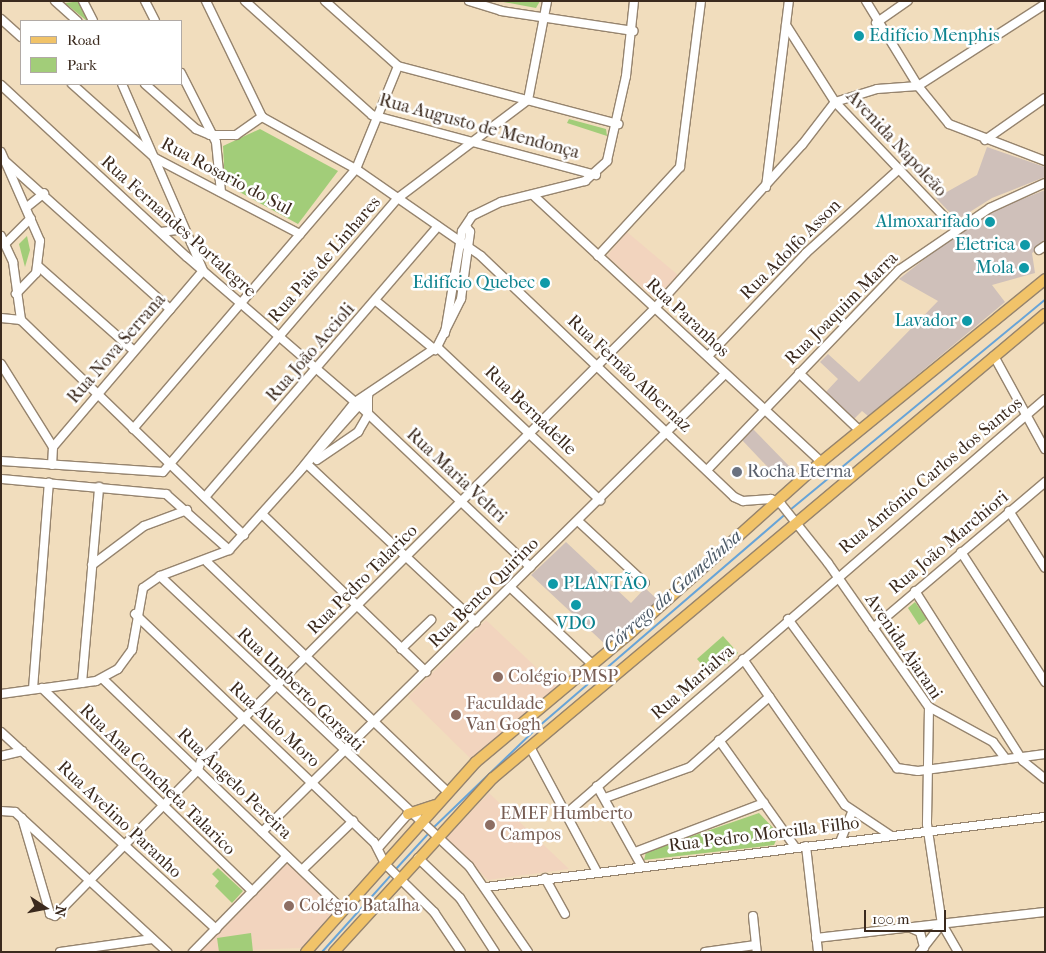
<!DOCTYPE html>
<meta charset="utf-8">
<style>
body{margin:0}
#map{position:relative;width:1046px;height:953px;overflow:hidden;background:#f1ddbd;font-family:"IM FELL French Canon",serif}
div>[style]{position:absolute}
[style*='--x']{left:calc(var(--x)*1px);top:calc(var(--y)*1px);width:calc(var(--w)*1px);rotate:calc(var(--a)*1deg)}
.built>*{inset:0;background:#f2d4be}
.industrial>*{inset:0;background:#cfc0ba}
.green>*{inset:0;background:#a2cd79}
.stream>*{height:2px;margin:-1px;padding:0 1px;transform-origin:1px;border-radius:1px;background:#67a4d8}
.roads{filter:drop-shadow(1px 0 #96846e) drop-shadow(-1px 0 #96846e) drop-shadow(0 1px #96846e) drop-shadow(0 -1px #96846e)}
.minor>*{height:8px;margin:-4px;padding:0 4px;transform-origin:4px;border-radius:4px;background:#fff}
.major>*{height:10px;margin:-5px;padding:0 5px;transform-origin:5px;border-radius:5px;background:#f1c369}
.dots>*{width:14px;height:14px;translate:-50% -50%;box-sizing:border-box;border:2px solid #fff;border-radius:50%}
span{translate:-50% -50%;white-space:nowrap;text-align:center;line-height:1.15;-webkit-text-stroke:5px #fff;paint-order:stroke}
.culture-label{font-size:18px;color:#0d838f}
.left{translate:0 -50%;text-align:left}
.right{translate:-100% -50%;text-align:right}
.street-label{font-size:18px;color:#3b2a1e}
.worship-label{font-size:18px;color:#5b616d}
.education-label{font-size:18px;color:#785e54}
.water-label{font-size:19px;color:#4d5b68;font-style:italic}
.frame{position:absolute;inset:0;border:2px solid #3b2a1e;pointer-events:none}
.legend{position:absolute;left:20px;top:20px;width:162px;height:65px;box-sizing:border-box;background:#fff;border:1px solid #b1aaa5;margin:0;padding:6px 9px;list-style:none;font-size:15px;color:#3b2a1e}
.legend li{display:flex;align-items:center;gap:10px;height:25px}
.legend b{width:25px;border:1px solid #b1aaa5}
.north{position:absolute;left:20px;top:883px;width:50px;height:50px;-webkit-text-stroke:4px #fff;paint-order:stroke;rotate:101deg;font-size:14px;font-weight:700;line-height:20px;text-align:center;color:#3b2a1e}
.north::after{content:'';display:block;margin:auto;width:18px;height:22px;background:#3b2a1e;clip-path:polygon(50% 0,100% 100%,50% 72%,0 100%)}
.scale{position:absolute;left:864px;top:910px;width:82px;height:22px;box-sizing:border-box;border:2px solid #3b2a1e;border-top:0;padding-left:6px;font-size:15px;line-height:18px;white-space:nowrap;color:#3b2a1e;-webkit-text-stroke:4px #fff;paint-order:stroke}
</style>
<div id="map">
<div class="built">
<i style="clip-path:polygon(627px 232px,678px 275px,658px 296px,653px 297px,607px 256px)"></i>
<i style="clip-path:polygon(486px 620px,557px 687px,472px 760px,408px 697px)"></i>
<i style="clip-path:polygon(489px 793px,569px 869px,488px 880px,446px 838px)"></i>
<i style="clip-path:polygon(287px 863px,336px 909px,302px 948px,199px 952px)"></i>
</div>
<div class="industrial">
<i style="clip-path:polygon(987px 147px,1045px 167px,1045px 177px,992px 198px,957px 220px,936px 198px,977px 175px)"></i>
<i style="clip-path:polygon(1045px 190px,1045px 245px,1032px 253px,1035px 273px,992px 285px,1005px 302px,868px 416px,862px 411px,853px 420px,824px 394px,838px 379px,820px 362px,828px 354px,859px 382px,938px 301px,899px 279px,959px 232px,997px 209px)"></i>
<i style="clip-path:polygon(753px 429px,791px 468px,780px 480px,742px 440px)"></i>
<i style="clip-path:polygon(566px 542px,631px 603px,645px 588px,658px 600px,607px 646px,531px 575px)"></i>
</div>
<div class="green">
<i style="clip-path:polygon(81px 1px,91px 18px,87px 21px,65px 3px)"></i>
<i style="clip-path:polygon(498px 1px,540px 1px,536px 8px)"></i>
<i style="clip-path:polygon(569px 119px,606px 129px,607px 136px,567px 123px)"></i>
<i style="clip-path:polygon(260px 129px,338px 171px,298px 224px,225px 184px,223px 146px)"></i>
<i style="clip-path:polygon(27px 236px,30px 250px,25px 267px,19px 244px)"></i>
<i style="clip-path:polygon(915px 602px,927px 619px,919px 625px,908px 608px)"></i>
<i style="clip-path:polygon(723px 636px,738px 653px,712px 676px,697px 659px)"></i>
<i style="clip-path:polygon(759px 813px,779px 834px,774px 845px,644px 860px,646px 852px)"></i>
<i style="clip-path:polygon(218px 868px,243px 891px,232px 903px,215px 886px,219px 881px,212px 874px)"></i>
<i style="clip-path:polygon(251px 933px,253px 952px,219px 952px,217px 938px)"></i>
</div>
<div class="stream">
<i style="--x:790;--y:510;--w:330;--a:-39.5"></i>
<i style="--x:432;--y:829;--w:147;--a:-43.9"></i>
<i style="--x:538;--y:727;--w:328;--a:-40.7"></i>
<i style="--x:395;--y:870;--w:50;--a:-47.4"></i>
<i style="--x:322;--y:952;--w:105;--a:-48.1"></i>
</div>
<div class="roads">
<div class="minor">
<i style="--x:55;--y:1;--w:30;--a:42"></i>
<i style="--x:83;--y:1;--w:22;--a:63"></i>
<i style="--x:145;--y:1;--w:22;--a:63"></i>
<i style="--x:206;--y:1;--w:129;--a:64.2"></i>
<i style="--x:262;--y:117;--w:107;--a:29"></i>
<i style="--x:356;--y:169;--w:152;--a:34.8"></i>
<i style="--x:481;--y:256;--w:349;--a:43.6"></i>
<i style="--x:734;--y:497;--w:10;--a:24"></i>
<i style="--x:743;--y:501;--w:28;--a:-4"></i>
<i style="--x:771;--y:499;--w:11;--a:27"></i>
<i style="--x:781;--y:504;--w:75;--a:51.5"></i>
<i style="--x:828;--y:563;--w:176;--a:55"></i>
<i style="--x:929;--y:707;--w:117;--a:91"></i>
<i style="--x:927;--y:824;--w:101;--a:81.5"></i>
<i style="--x:942;--y:924;--w:32;--a:60"></i>
<i style="--x:245;--y:1;--w:171;--a:41.9"></i>
<i style="--x:372;--y:115;--w:232;--a:15"></i>
<i style="--x:325;--y:1;--w:98;--a:41.7"></i>
<i style="--x:398;--y:66;--w:228;--a:14.8"></i>
<i style="--x:469;--y:1;--w:34;--a:17"></i>
<i style="--x:501;--y:11;--w:134;--a:8.6"></i>
<i style="--x:866;--y:1;--w:100;--a:58.5"></i>
<i style="--x:918;--y:86;--w:49;--a:50.8"></i>
<i style="--x:949;--y:124;--w:103;--a:21.1"></i>
<i style="--x:1;--y:19;--w:27;--a:42"></i>
<i style="--x:876;--y:23;--w:39;--a:-35"></i>
<i style="--x:786;--y:25;--w:91;--a:57.5"></i>
<i style="--x:835;--y:102;--w:175;--a:46.4"></i>
<i style="--x:181;--y:73;--w:77;--a:63.1"></i>
<i style="--x:216;--y:142;--w:50;--a:84.3"></i>
<i style="--x:72;--y:84;--w:111;--a:41.7"></i>
<i style="--x:155;--y:158;--w:164;--a:27.7"></i>
<i style="--x:122;--y:84;--w:203;--a:66.5"></i>
<i style="--x:145;--y:84;--w:68;--a:41.4"></i>
<i style="--x:196;--y:129;--w:15;--a:23"></i>
<i style="--x:210;--y:135;--w:26;--a:0"></i>
<i style="--x:236;--y:135;--w:32;--a:-35"></i>
<i style="--x:1;--y:85;--w:253;--a:42.8"></i>
<i style="--x:187;--y:257;--w:230;--a:40.8"></i>
<i style="--x:361;--y:407;--w:233;--a:43.4"></i>
<i style="--x:985;--y:140;--w:73;--a:-35"></i>
<i style="--x:1;--y:152;--w:97;--a:66.3"></i>
<i style="--x:40;--y:241;--w:32;--a:97"></i>
<i style="--x:36;--y:273;--w:29;--a:134"></i>
<i style="--x:5;--y:161;--w:222;--a:41.9"></i>
<i style="--x:766;--y:187;--w:187;--a:-83"></i>
<i style="--x:533;--y:195;--w:393;--a:42.8"></i>
<i style="--x:27;--y:207;--w:22;--a:-39"></i>
<i style="--x:161;--y:232;--w:16;--a:-7"></i>
<i style="--x:177;--y:230;--w:13;--a:-77"></i>
<i style="--x:1;--y:236;--w:29;--a:65"></i>
<i style="--x:13;--y:262;--w:59;--a:82.1"></i>
<i style="--x:21;--y:320;--w:310;--a:44"></i>
<i style="--x:6;--y:243;--w:35;--a:-45"></i>
<i style="--x:1039;--y:250;--w:7;--a:-34"></i>
<i style="--x:598;--y:256;--w:121;--a:-47.3"></i>
<i style="--x:680;--y:167;--w:167;--a:-82.8"></i>
<i style="--x:38;--y:266;--w:128;--a:41.5"></i>
<i style="--x:376;--y:301;--w:77;--a:39.7"></i>
<i style="--x:1;--y:318;--w:20;--a:6"></i>
<i style="--x:445;--y:333;--w:103;--a:-80.5"></i>
<i style="--x:462;--y:231;--w:18;--a:-56"></i>
<i style="--x:472;--y:216;--w:32;--a:-26"></i>
<i style="--x:501;--y:202;--w:87;--a:-14"></i>
<i style="--x:585;--y:181;--w:30;--a:-42"></i>
<i style="--x:607;--y:161;--w:87;--a:-77.4"></i>
<i style="--x:626;--y:76;--w:75;--a:-83.9"></i>
<i style="--x:437;--y:347;--w:224;--a:43.2"></i>
<i style="--x:708;--y:356;--w:142;--a:-46.4"></i>
<i style="--x:806;--y:253;--w:125;--a:-42.1"></i>
<i style="--x:994;--y:356;--w:106;--a:61.3"></i>
<i style="--x:1;--y:364;--w:98;--a:57.9"></i>
<i style="--x:53;--y:447;--w:18;--a:93"></i>
<i style="--x:799;--y:373;--w:83;--a:43.5"></i>
<i style="--x:133;--y:429;--w:343;--a:-49.4"></i>
<i style="--x:356;--y:169;--w:111;--a:-67.8"></i>
<i style="--x:53;--y:447;--w:231;--a:-49.6"></i>
<i style="--x:317;--y:460;--w:50;--a:-34.3"></i>
<i style="--x:358;--y:432;--w:20;--a:-60"></i>
<i style="--x:368;--y:415;--w:20;--a:-90"></i>
<i style="--x:1;--y:461;--w:162;--a:3.9"></i>
<i style="--x:163;--y:472;--w:361;--a:-49.4"></i>
<i style="--x:398;--y:198;--w:163;--a:-37"></i>
<i style="--x:528;--y:100;--w:101;--a:-79.1"></i>
<i style="--x:308;--y:465;--w:230;--a:43.1"></i>
<i style="--x:708;--y:469;--w:276;--a:-46.2"></i>
<i style="--x:899;--y:270;--w:110;--a:-34.3"></i>
<i style="--x:990;--y:208;--w:60;--a:-24.4"></i>
<i style="--x:298;--y:473;--w:91;--a:-51.2"></i>
<i style="--x:355;--y:402;--w:99;--a:-33.9"></i>
<i style="--x:437;--y:347;--w:54;--a:-63.4"></i>
<i style="--x:461;--y:299;--w:68;--a:-82.3"></i>
<i style="--x:470;--y:232;--w:7;--a:-124"></i>
<i style="--x:1;--y:479;--w:166;--a:5.2"></i>
<i style="--x:166;--y:494;--w:84;--a:41.6"></i>
<i style="--x:205;--y:497;--w:357;--a:-49.3"></i>
<i style="--x:1009;--y:511;--w:67;--a:57.7"></i>
<i style="--x:262;--y:514;--w:228;--a:43.9"></i>
<i style="--x:578;--y:521;--w:91;--a:42.8"></i>
<i style="--x:961;--y:552;--w:155;--a:57.1"></i>
<i style="--x:207;--y:562;--w:333;--a:43.7"></i>
<i style="--x:92;--y:565;--w:65;--a:-36.9"></i>
<i style="--x:144;--y:526;--w:46;--a:-20.4"></i>
<i style="--x:160;--y:576;--w:424;--a:43.2"></i>
<i style="--x:469;--y:866;--w:104;--a:55.5"></i>
<i style="--x:510;--y:587;--w:114;--a:43.2"></i>
<i style="--x:915;--y:591;--w:201;--a:57.6"></i>
<i style="--x:1023;--y:761;--w:28;--a:39"></i>
<i style="--x:135;--y:614;--w:330;--a:43.7"></i>
<i style="--x:374;--y:842;--w:25;--a:63"></i>
<i style="--x:385;--y:864;--w:69;--a:44.4"></i>
<i style="--x:434;--y:912;--w:48;--a:56"></i>
<i style="--x:788;--y:619;--w:185;--a:53.8"></i>
<i style="--x:897;--y:768;--w:21;--a:8"></i>
<i style="--x:918;--y:771;--w:128;--a:-7.6"></i>
<i style="--x:873;--y:628;--w:226;--a:-40.3"></i>
<i style="--x:401;--y:649;--w:42;--a:-44"></i>
<i style="--x:743;--y:659;--w:178;--a:55.1"></i>
<i style="--x:845;--y:805;--w:54;--a:33.7"></i>
<i style="--x:103;--y:679;--w:333;--a:43.9"></i>
<i style="--x:82;--y:683;--w:197;--a:-85"></i>
<i style="--x:42;--y:688;--w:293;--a:44"></i>
<i style="--x:33;--y:689;--w:207;--a:-85.6"></i>
<i style="--x:1;--y:694;--w:96;--a:-7.8"></i>
<i style="--x:96;--y:681;--w:25;--a:-29"></i>
<i style="--x:118;--y:669;--w:24;--a:-54"></i>
<i style="--x:132;--y:650;--w:63;--a:-79.9"></i>
<i style="--x:143;--y:588;--w:21;--a:-35"></i>
<i style="--x:160;--y:576;--w:74;--a:-20.6"></i>
<i style="--x:229;--y:550;--w:208;--a:-48.1"></i>
<i style="--x:929;--y:707;--w:73;--a:28.7"></i>
<i style="--x:993;--y:742;--w:21;--a:53"></i>
<i style="--x:1;--y:732;--w:292;--a:42.5"></i>
<i style="--x:719;--y:740;--w:131;--a:54.6"></i>
<i style="--x:530;--y:747;--w:142;--a:61.8"></i>
<i style="--x:1;--y:756;--w:22;--a:-13"></i>
<i style="--x:597;--y:786;--w:90;--a:60.9"></i>
<i style="--x:605;--y:798;--w:90;--a:-20"></i>
<i style="--x:690;--y:767;--w:106;--a:-41.5"></i>
<i style="--x:1;--y:811;--w:14;--a:4"></i>
<i style="--x:15;--y:812;--w:207;--a:42.6"></i>
<i style="--x:567;--y:813;--w:632;--a:-40.9"></i>
<i style="--x:22;--y:818;--w:100;--a:73.7"></i>
<i style="--x:50;--y:914;--w:5;--a:22"></i>
<i style="--x:55;--y:916;--w:204;--a:-45.6"></i>
<i style="--x:198;--y:770;--w:9;--a:-72"></i>
<i style="--x:201;--y:761;--w:641;--a:-44.94"></i>
<i style="--x:655;--y:308;--w:219;--a:-48"></i>
<i style="--x:802;--y:145;--w:54;--a:-52.5"></i>
<i style="--x:835;--y:102;--w:44;--a:-17.2"></i>
<i style="--x:877;--y:89;--w:41;--a:-4.2"></i>
<i style="--x:918;--y:86;--w:151;--a:-32.8"></i>
<i style="--x:262;--y:832;--w:651;--a:-44.69"></i>
<i style="--x:840;--y:842;--w:31;--a:-68"></i>
<i style="--x:806;--y:846;--w:107;--a:83.5"></i>
<i style="--x:378;--y:848;--w:45;--a:-48.6"></i>
<i style="--x:635;--y:852;--w:138;--a:-20.8"></i>
<i style="--x:418;--y:858;--w:58;--a:43.6"></i>
<i style="--x:460;--y:898;--w:64;--a:57.1"></i>
<i style="--x:302;--y:870;--w:71;--a:-43.9"></i>
<i style="--x:545;--y:878;--w:41;--a:60.9"></i>
<i style="--x:486;--y:887;--w:563;--a:-7.14"></i>
<i style="--x:753;--y:916;--w:36;--a:84"></i>
<i style="--x:911;--y:928;--w:10;--a:24"></i>
<i style="--x:920;--y:932;--w:16;--a:75"></i>
<i style="--x:816;--y:938;--w:230;--a:-6.5"></i>
<i style="--x:60;--y:952;--w:93;--a:-8"></i>
<i style="--x:193;--y:952;--w:134;--a:-45.6"></i>
<i style="--x:705;--y:952;--w:51;--a:-7.8"></i>
<i style="--x:920;--y:952;--w:36;--a:-52"></i>
</div>
<div class="major">
<i style="--x:408;--y:814;--w:28;--a:-18"></i>
<i style="--x:306;--y:952;--w:255;--a:-48.2"></i>
<i style="--x:476;--y:762;--w:198;--a:-39.9"></i>
<i style="--x:628;--y:635;--w:259;--a:-41.9"></i>
<i style="--x:821;--y:462;--w:289;--a:-39.2"></i>
<i style="--x:334;--y:952;--w:236;--a:-47.6"></i>
<i style="--x:493;--y:778;--w:721;--a:-40.05"></i>
</div>
</div>
<div class="dots">
<i style="left:859px;top:36px;background:#0f9aa8"></i>
<i style="left:990px;top:222px;background:#0f9aa8"></i>
<i style="left:1025px;top:245px;background:#0f9aa8"></i>
<i style="left:1024px;top:268px;background:#0f9aa8"></i>
<i style="left:545px;top:283px;background:#0f9aa8"></i>
<i style="left:967px;top:321px;background:#0f9aa8"></i>
<i style="left:737px;top:472px;background:#6b7280"></i>
<i style="left:553px;top:584px;background:#0f9aa8"></i>
<i style="left:576px;top:605px;background:#0f9aa8"></i>
<i style="left:498px;top:677px;background:#8d6e63"></i>
<i style="left:456px;top:715px;background:#8d6e63"></i>
<i style="left:490px;top:825px;background:#8d6e63"></i>
<i style="left:289px;top:906px;background:#8d6e63"></i>
</div>
<div class="culture-label">
<span class="left" style="left:869px;top:36px">Edifício Menphis</span>
<span class="right" style="left:980px;top:222px">Almoxarifado</span>
<span class="right" style="left:1015px;top:245px">Eletrica</span>
<span class="right" style="left:1014px;top:268px">Mola</span>
<span class="right" style="left:535px;top:283px">Edifício Quebec</span>
<span class="right" style="left:957px;top:321px">Lavador</span>
<span class="left" style="left:563px;top:584px">PLANTÃO</span>
<span style="left:576px;top:624px">VDO</span>
</div>
<div class="street-label">
<span style="left:479px;top:127px;rotate:15deg">Rua Augusto de Mendonça</span>
<span style="left:896px;top:144px;rotate:47deg">Avenida Napoleão</span>
<span style="left:226px;top:177px;rotate:28deg">Rua Rosario do Sul</span>
<span style="left:178px;top:227px;rotate:42deg">Rua Fernandes Portalegre</span>
<span style="left:791px;top:250px;rotate:-45deg">Rua Adolfo Asson</span>
<span style="left:325px;top:260px;rotate:-49deg">Rua Pais de Linhares</span>
<span style="left:842px;top:309px;rotate:-45deg">Rua Joaquim Marra</span>
<span style="left:687px;top:318px;rotate:43deg">Rua Paranhos</span>
<span style="left:117px;top:349px;rotate:-49deg">Rua Nova Serrana</span>
<span style="left:311px;top:353px;rotate:-49deg">Rua João Accioli</span>
<span style="left:629px;top:374px;rotate:43deg">Rua Fernão Albernaz</span>
<span style="left:530px;top:411px;rotate:44deg">Rua Bernadelle</span>
<span style="left:456px;top:476px;rotate:43deg">Rua Maria Veltri</span>
<span style="left:931px;top:476px;rotate:-40deg">Rua Antônio Carlos dos Santos</span>
<span style="left:949px;top:543px;rotate:-40deg">Rua João Marchiori</span>
<span style="left:363px;top:580px;rotate:-45deg">Rua Pedro Talarico</span>
<span style="left:484px;top:593px;rotate:-45deg">Rua Bento Quirino</span>
<span style="left:903px;top:647px;rotate:56deg">Avenida Ajarani</span>
<span style="left:693px;top:683px;rotate:-41deg">Rua Marialva</span>
<span style="left:300px;top:690px;rotate:44deg">Rua Umberto Gorgati</span>
<span style="left:274px;top:725px;rotate:43deg">Rua Aldo Moro</span>
<span style="left:157px;top:780px;rotate:44deg">Rua Ana Concheta Talarico</span>
<span style="left:234px;top:784px;rotate:44deg">Rua Ângelo Pereira</span>
<span style="left:119px;top:820px;rotate:43deg">Rua Avelino Paranho</span>
<span style="left:764px;top:835px;rotate:-7deg">Rua Pedro Morcilla Filho</span>
</div>
<div class="worship-label">
<span class="left" style="left:747px;top:472px">Rocha Eterna</span>
</div>
<div class="education-label">
<span class="left" style="left:508px;top:677px">Colégio PMSP</span>
<span class="left" style="left:466px;top:715px">Faculdade<br>Van Gogh</span>
<span class="left" style="left:500px;top:825px">EMEF Humberto<br>Campos</span>
<span class="left" style="left:299px;top:906px">Colégio Batalha</span>
</div>
<div class="water-label">
<span style="left:673px;top:592px;rotate:-41deg">Córrego da Gamelinha</span>
</div>
<div class="frame"></div>
<ul class="legend">
<li><b style="height:6px;background:#f1c369"></b>Road</li>
<li><b style="height:14px;background:#a2cd79"></b>Park</li>
</ul>
<div class="north">N</div>
<div class="scale">100 m</div>
</div>
